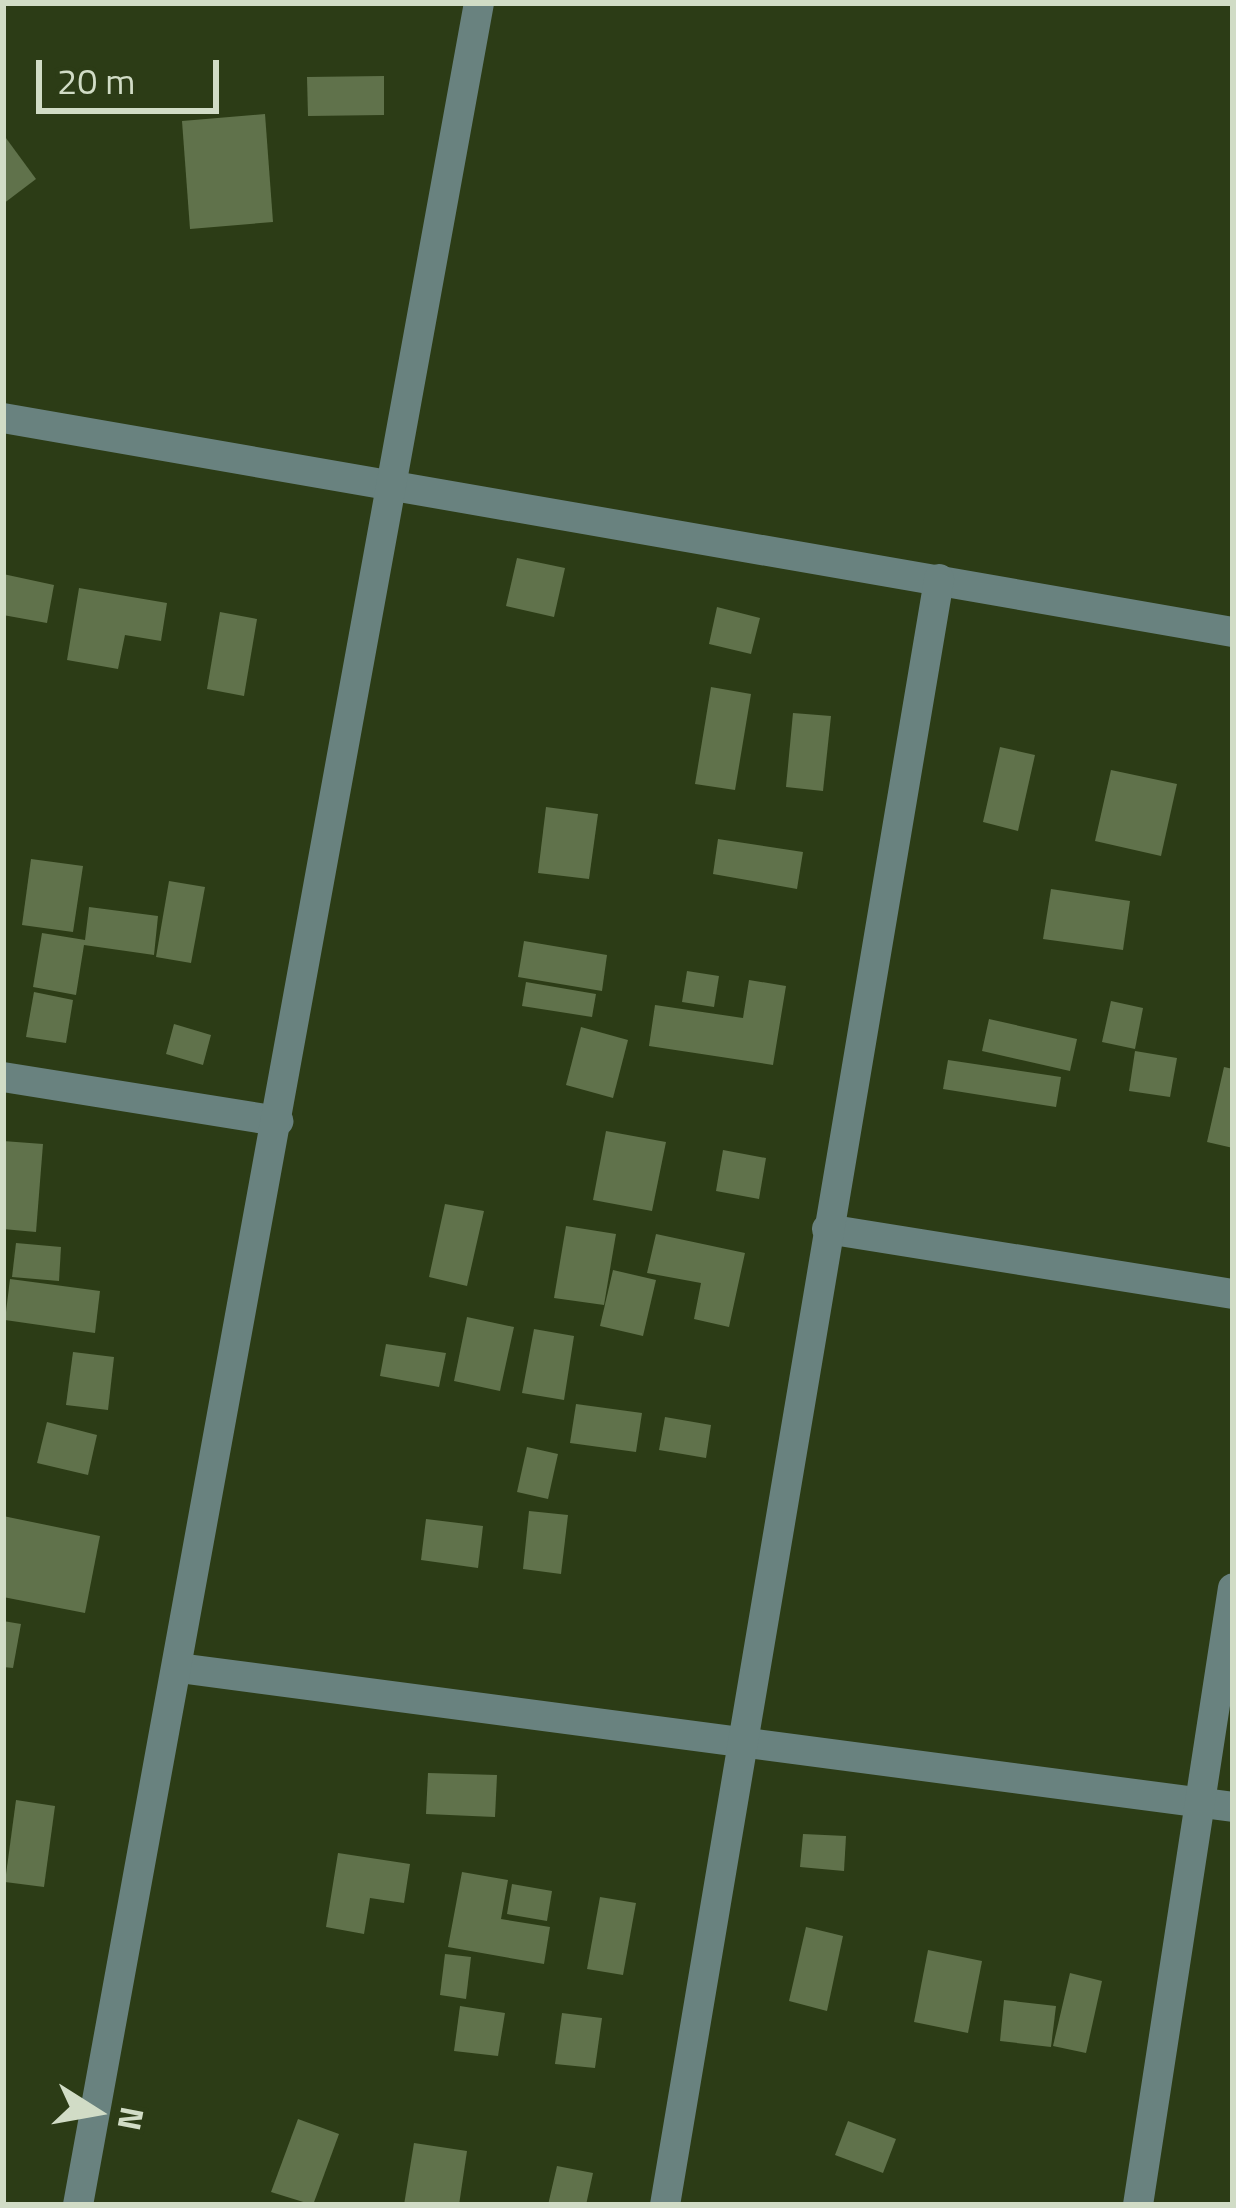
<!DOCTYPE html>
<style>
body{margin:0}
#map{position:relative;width:1236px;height:2208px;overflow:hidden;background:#2c3c16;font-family:"Titillium Web",sans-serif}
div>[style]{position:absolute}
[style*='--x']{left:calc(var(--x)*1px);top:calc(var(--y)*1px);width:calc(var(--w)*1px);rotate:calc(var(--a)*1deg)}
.building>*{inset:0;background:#60724b}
.minor>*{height:30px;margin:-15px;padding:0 15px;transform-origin:15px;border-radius:15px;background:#69827f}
span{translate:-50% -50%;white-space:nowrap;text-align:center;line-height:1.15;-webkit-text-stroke:9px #2c3c16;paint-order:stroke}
.frame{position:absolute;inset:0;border:6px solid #d1dcc6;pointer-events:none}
.north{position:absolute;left:36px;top:2052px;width:120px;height:120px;-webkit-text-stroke:9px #2c3c16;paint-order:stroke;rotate:101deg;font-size:33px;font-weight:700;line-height:48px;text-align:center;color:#d1dcc6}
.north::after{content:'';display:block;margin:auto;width:42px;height:54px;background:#d1dcc6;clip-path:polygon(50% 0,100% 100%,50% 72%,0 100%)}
.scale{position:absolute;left:36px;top:60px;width:183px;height:54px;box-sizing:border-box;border:6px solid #d1dcc6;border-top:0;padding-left:15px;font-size:36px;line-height:42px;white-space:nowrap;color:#d1dcc6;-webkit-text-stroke:9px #2c3c16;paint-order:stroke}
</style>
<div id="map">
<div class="building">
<i style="clip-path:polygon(384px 76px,384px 115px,308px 116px,307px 77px)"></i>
<i style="clip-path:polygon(265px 114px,273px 222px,190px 229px,182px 121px)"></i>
<i style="clip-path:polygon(3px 134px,36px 179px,3px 204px)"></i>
<i style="clip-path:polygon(517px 558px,565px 568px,554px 617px,506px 606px)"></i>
<i style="clip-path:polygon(3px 574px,54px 585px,47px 623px,3px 615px)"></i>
<i style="clip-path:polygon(79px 588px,167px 603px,161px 641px,125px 635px,118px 669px,67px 660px)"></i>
<i style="clip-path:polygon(717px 607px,760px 618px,751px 654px,709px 644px)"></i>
<i style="clip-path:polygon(220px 612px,257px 619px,244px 696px,207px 689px)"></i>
<i style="clip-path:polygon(711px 687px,751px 694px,735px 790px,695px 784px)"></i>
<i style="clip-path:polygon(793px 713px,831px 716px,823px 791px,786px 787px)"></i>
<i style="clip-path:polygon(1000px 747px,1035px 755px,1018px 831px,983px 822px)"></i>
<i style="clip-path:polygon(1111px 770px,1177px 784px,1161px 856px,1095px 841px)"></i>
<i style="clip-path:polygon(546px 807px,598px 814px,589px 879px,538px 873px)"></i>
<i style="clip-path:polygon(718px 839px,803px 852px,797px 889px,713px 874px)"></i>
<i style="clip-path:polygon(31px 859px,83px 866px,73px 932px,22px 925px)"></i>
<i style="clip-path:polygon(169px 881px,205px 887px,191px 963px,156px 957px)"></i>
<i style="clip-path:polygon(1051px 889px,1130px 901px,1123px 950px,1043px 939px)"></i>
<i style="clip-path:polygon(89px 907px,158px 916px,154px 955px,84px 945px,76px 995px,33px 987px,42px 933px,85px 940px)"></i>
<i style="clip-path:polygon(524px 941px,607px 955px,602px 991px,518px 977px)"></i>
<i style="clip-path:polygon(687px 971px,719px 976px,714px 1007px,682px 1002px)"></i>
<i style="clip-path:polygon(749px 980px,786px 986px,773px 1065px,649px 1046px,655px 1005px,743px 1018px)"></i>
<i style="clip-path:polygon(526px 982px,596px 994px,592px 1017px,522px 1006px)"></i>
<i style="clip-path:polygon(34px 992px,73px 1000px,66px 1043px,26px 1037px)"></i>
<i style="clip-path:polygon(1111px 1001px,1143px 1008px,1135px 1049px,1102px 1042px)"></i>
<i style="clip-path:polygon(989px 1019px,1077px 1039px,1070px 1071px,982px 1051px)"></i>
<i style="clip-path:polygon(174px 1024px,211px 1035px,203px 1065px,166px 1054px)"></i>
<i style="clip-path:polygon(581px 1027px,628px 1040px,613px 1098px,566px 1085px)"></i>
<i style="clip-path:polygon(1135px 1051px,1177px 1058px,1170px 1097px,1129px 1091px)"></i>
<i style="clip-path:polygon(948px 1060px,1061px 1077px,1056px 1107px,943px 1089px)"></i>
<i style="clip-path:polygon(1224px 1067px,1233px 1069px,1233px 1148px,1207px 1142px)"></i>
<i style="clip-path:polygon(606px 1131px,666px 1142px,652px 1211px,593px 1200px)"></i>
<i style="clip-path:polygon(3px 1141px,43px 1144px,36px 1232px,3px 1229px)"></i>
<i style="clip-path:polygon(723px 1150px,766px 1158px,759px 1199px,716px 1191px)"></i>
<i style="clip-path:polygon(445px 1204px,484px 1211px,467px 1286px,429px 1277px)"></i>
<i style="clip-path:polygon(566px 1226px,616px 1234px,604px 1305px,554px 1298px)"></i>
<i style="clip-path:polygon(656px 1234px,745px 1253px,729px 1327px,694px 1319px,701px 1283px,647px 1273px)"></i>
<i style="clip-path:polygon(16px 1243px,61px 1247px,59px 1281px,12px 1277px)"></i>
<i style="clip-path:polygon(613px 1270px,656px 1280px,643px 1336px,600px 1326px)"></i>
<i style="clip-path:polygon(10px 1279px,100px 1291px,95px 1333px,5px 1320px)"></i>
<i style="clip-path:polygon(467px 1317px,514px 1327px,500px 1391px,454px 1381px)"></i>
<i style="clip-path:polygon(534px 1329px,574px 1336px,564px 1400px,522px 1393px)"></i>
<i style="clip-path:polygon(386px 1344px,446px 1353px,439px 1387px,380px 1376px)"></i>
<i style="clip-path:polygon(73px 1352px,114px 1357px,108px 1410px,66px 1405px)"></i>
<i style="clip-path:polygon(576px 1404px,642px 1413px,636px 1452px,570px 1443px)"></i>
<i style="clip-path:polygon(665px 1417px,711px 1425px,706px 1458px,659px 1450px)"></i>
<i style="clip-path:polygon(47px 1422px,97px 1435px,88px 1475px,37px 1463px)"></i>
<i style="clip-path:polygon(527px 1447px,558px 1454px,548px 1499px,517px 1492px)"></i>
<i style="clip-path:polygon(529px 1511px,568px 1515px,561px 1574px,523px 1569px)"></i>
<i style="clip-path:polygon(3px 1516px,100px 1536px,85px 1613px,3px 1597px)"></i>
<i style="clip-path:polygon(426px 1519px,483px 1526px,478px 1568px,421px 1560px)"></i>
<i style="clip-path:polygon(3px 1621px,21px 1624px,13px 1668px,3px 1667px)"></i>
<i style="clip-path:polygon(428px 1773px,497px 1775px,495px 1817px,426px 1814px)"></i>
<i style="clip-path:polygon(16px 1800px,55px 1806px,44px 1887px,5px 1882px)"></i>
<i style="clip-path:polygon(803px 1834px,846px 1836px,844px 1871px,800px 1867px)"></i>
<i style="clip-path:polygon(338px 1853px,410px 1864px,404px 1903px,370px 1898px,364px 1934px,326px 1927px)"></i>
<i style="clip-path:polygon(462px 1872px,508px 1880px,501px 1919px,550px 1927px,544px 1964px,448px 1947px)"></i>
<i style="clip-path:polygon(512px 1884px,552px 1891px,547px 1921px,507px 1914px)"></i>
<i style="clip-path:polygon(600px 1897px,636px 1903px,623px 1975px,587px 1969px)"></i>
<i style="clip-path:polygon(806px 1927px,843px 1936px,827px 2011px,789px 2001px)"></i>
<i style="clip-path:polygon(928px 1950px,982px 1961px,968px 2033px,914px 2022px)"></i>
<i style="clip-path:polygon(445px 1954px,471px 1957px,466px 1999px,440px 1995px)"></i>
<i style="clip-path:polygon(1070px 1973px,1102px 1981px,1086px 2053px,1053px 2046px)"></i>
<i style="clip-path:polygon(1004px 2000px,1056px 2006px,1051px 2047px,1000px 2041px)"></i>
<i style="clip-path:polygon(460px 2006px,505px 2013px,498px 2056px,454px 2051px)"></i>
<i style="clip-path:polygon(562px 2013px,602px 2018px,595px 2068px,555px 2064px)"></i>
<i style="clip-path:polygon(298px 2119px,339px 2134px,313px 2205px,271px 2192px)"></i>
<i style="clip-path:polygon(848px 2121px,896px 2139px,883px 2173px,835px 2155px)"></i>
<i style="clip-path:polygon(414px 2143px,467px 2151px,459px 2205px,404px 2205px)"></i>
<i style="clip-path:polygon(557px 2166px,593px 2173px,586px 2205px,548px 2205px)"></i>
</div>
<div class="minor">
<i style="--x:3;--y:418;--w:1248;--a:9.87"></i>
<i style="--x:3;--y:1077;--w:279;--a:9.1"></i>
<i style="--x:827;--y:1229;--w:411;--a:9.1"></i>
<i style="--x:179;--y:1668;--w:1063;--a:7.51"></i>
<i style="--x:78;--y:2205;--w:2238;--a:-79.68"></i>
<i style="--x:665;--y:2205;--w:1649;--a:-80.43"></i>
<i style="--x:1138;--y:2205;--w:624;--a:-81.25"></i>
</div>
<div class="frame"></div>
<div class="north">N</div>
<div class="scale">20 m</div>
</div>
